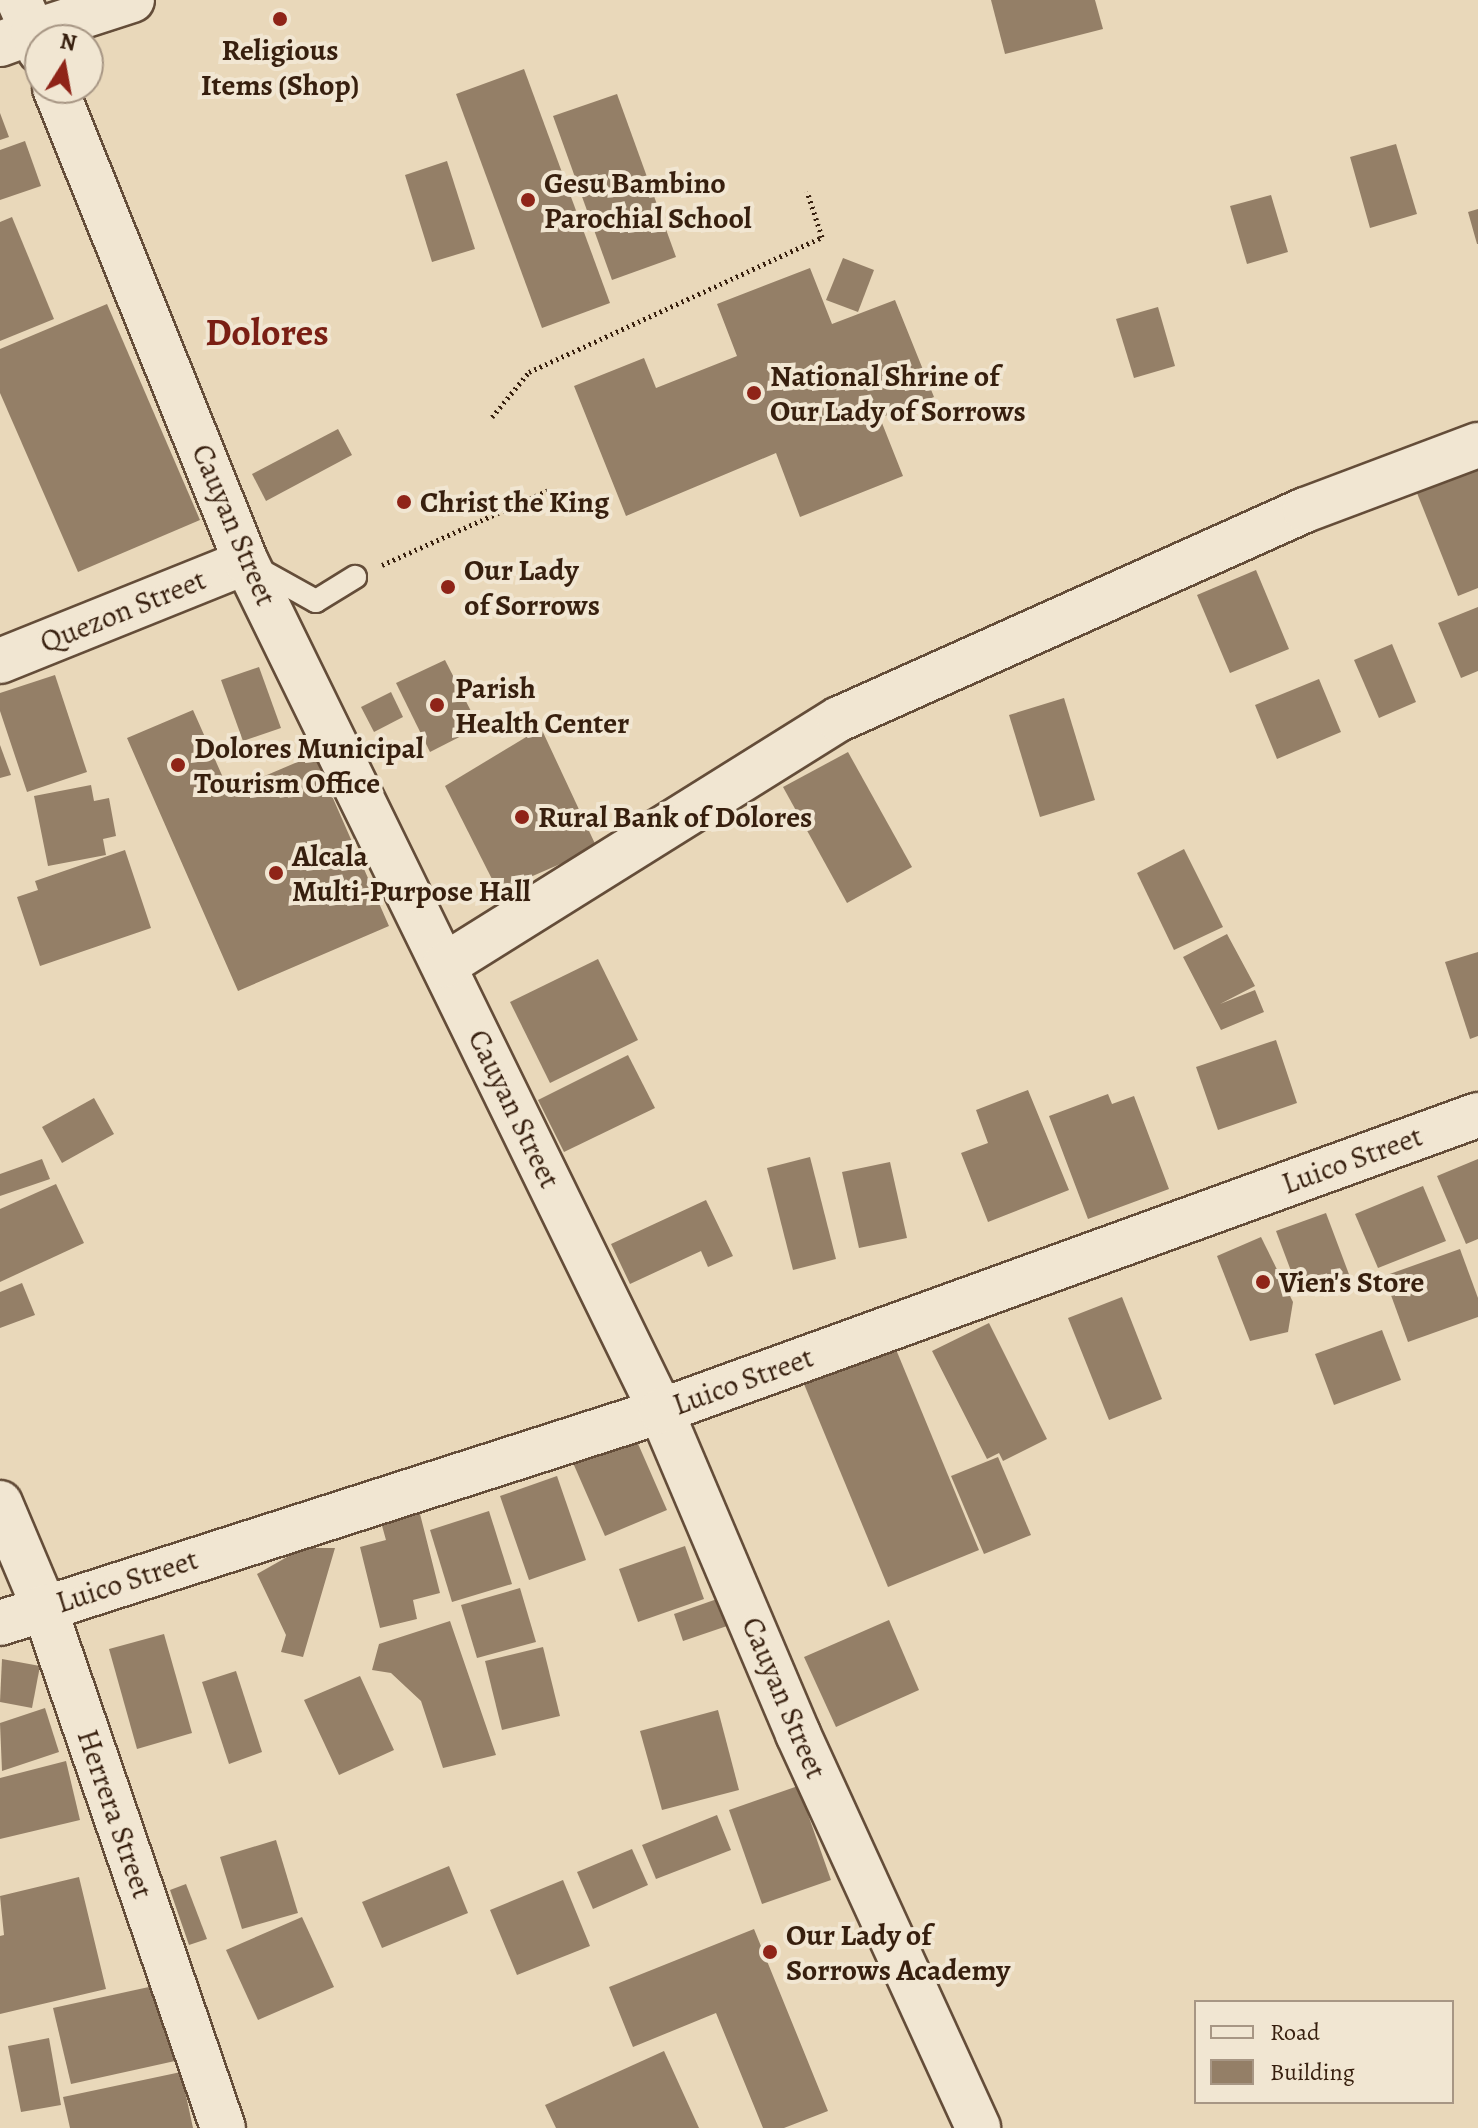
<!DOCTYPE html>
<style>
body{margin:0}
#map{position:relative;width:1478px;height:2128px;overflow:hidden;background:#e9d8ba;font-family:Alegreya,serif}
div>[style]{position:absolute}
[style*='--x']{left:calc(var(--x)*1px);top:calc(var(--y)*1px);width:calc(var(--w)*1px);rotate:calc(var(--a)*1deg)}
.building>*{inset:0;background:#947f67}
.path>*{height:5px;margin-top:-2.5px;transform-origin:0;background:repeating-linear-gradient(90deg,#371f0e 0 2px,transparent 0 6px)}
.roads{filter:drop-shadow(2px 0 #644d39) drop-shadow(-2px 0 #644d39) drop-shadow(0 2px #644d39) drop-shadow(0 -2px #644d39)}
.lane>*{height:22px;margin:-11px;padding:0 11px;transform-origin:11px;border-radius:11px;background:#f1e6d2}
.street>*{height:44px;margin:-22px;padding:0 22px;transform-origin:22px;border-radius:22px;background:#f1e6d2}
.secondary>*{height:44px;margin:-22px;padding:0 22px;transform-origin:22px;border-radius:22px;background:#f1e6d2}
.dots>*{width:22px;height:22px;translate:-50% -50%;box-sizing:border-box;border:4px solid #f1e6d2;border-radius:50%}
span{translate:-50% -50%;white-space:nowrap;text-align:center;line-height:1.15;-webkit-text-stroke:8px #f1e6d2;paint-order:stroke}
.poi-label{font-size:30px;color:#371f0e;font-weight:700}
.left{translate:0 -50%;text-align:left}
.street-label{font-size:30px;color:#371f0e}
.district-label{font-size:38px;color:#7a1f14;font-weight:700}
.legend{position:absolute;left:1194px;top:2000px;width:260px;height:104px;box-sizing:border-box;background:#f1e6d2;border:2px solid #a79684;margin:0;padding:10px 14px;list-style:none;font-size:24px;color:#371f0e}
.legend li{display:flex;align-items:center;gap:16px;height:40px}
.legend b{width:40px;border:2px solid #a79684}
.north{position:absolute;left:24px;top:24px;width:80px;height:80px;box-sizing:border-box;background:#f1e6d2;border:2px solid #a79684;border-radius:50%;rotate:11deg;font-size:22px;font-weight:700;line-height:32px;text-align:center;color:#371f0e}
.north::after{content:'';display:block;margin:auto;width:28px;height:36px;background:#8f2418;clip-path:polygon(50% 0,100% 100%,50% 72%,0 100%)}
</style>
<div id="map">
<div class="building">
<i style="clip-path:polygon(991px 0,1095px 0,1103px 29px,1005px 54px)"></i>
<i style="clip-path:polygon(524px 69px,610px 303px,542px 328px,456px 94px)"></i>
<i style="clip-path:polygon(617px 94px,676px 257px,612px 280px,553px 116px)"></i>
<i style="clip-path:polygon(0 113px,9px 137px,0 140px)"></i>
<i style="clip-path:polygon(25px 141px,41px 186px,0 200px,0 150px)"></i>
<i style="clip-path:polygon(1396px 144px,1417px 214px,1370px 228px,1350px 157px)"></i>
<i style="clip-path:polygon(447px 161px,475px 249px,432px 262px,405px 175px)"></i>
<i style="clip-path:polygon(1271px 195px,1288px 252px,1247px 264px,1230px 206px)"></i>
<i style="clip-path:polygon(1478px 209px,1478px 244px,1477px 244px,1468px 212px)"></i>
<i style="clip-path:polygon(12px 217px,54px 319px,0 341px,0 222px)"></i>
<i style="clip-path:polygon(843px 258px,874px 270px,858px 312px,826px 300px)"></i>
<i style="clip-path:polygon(810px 268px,832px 324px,895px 300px,934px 397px,880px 418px,903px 476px,800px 517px,776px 453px,626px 516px,574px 386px,644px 358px,656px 388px,737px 356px,717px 304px)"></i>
<i style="clip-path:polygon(107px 304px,200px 520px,78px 572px,0 393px,0 349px)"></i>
<i style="clip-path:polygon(1158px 307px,1175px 366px,1134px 378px,1116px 319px)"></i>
<i style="clip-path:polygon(338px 429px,352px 455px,266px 501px,252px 474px)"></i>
<i style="clip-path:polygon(1478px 469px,1478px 588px,1458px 596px,1417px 493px)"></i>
<i style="clip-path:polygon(1256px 570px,1289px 649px,1230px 673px,1197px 595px)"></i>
<i style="clip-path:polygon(1478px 607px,1478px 671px,1461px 678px,1438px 623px)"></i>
<i style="clip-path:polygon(1392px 644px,1416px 702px,1379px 718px,1354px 660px)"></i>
<i style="clip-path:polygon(445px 660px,479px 727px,430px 752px,396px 683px)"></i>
<i style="clip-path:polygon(259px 667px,281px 728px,243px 741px,221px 680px)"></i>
<i style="clip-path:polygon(55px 675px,87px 772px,27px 792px,0 711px,0 693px)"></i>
<i style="clip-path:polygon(1319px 679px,1341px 732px,1277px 759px,1255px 705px)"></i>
<i style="clip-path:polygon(391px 692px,403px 717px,374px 732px,361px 707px)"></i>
<i style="clip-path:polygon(1064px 698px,1095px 800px,1040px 817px,1009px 715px)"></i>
<i style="clip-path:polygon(193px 710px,229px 791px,314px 755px,389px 926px,238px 991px,127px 738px)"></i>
<i style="clip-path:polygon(541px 728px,597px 848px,498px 891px,445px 786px)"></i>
<i style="clip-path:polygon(0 745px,11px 775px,0 778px)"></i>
<i style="clip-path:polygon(848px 752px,912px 867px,847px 903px,783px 787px)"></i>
<i style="clip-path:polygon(91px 785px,94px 801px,109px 798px,116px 836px,103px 839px,106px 855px,48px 866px,34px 796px)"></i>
<i style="clip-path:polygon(1184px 849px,1223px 927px,1174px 950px,1137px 873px)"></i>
<i style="clip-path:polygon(125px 850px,151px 928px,40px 966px,17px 897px,38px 890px,35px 881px)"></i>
<i style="clip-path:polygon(1227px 934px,1255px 986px,1220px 1004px,1255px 990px,1264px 1012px,1221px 1030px,1183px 957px)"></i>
<i style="clip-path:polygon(1478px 952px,1478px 1036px,1470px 1039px,1445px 962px)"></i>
<i style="clip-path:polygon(598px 959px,638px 1040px,550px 1083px,510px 1002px)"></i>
<i style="clip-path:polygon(1276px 1040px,1297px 1103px,1218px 1130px,1196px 1067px)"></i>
<i style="clip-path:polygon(628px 1055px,655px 1108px,564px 1152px,538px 1100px)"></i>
<i style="clip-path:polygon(1028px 1090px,1069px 1190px,988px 1222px,961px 1153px,988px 1143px,976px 1110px)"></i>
<i style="clip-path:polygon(1108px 1094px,1112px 1104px,1134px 1096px,1169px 1189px,1088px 1219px,1049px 1116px)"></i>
<i style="clip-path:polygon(94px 1098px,114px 1134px,62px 1163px,42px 1127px)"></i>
<i style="clip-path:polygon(810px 1157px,836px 1259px,793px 1270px,767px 1168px)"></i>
<i style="clip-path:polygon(42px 1159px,50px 1179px,0 1196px,0 1174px)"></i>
<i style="clip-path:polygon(1478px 1159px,1478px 1239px,1466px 1244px,1437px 1176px)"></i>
<i style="clip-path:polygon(890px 1162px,907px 1238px,859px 1248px,842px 1172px)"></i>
<i style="clip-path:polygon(56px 1184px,84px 1243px,0 1282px,0 1209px)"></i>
<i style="clip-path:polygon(1423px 1186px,1446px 1241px,1378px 1268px,1355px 1214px)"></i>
<i style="clip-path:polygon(706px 1200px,733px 1256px,708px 1267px,701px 1251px,630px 1284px,611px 1244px)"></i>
<i style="clip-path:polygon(1326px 1213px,1350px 1277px,1300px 1295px,1276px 1231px)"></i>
<i style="clip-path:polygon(1261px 1237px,1293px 1302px,1288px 1332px,1250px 1341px,1217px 1256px)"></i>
<i style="clip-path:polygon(1460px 1249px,1478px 1298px,1478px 1317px,1408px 1342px,1384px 1276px)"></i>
<i style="clip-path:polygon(22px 1283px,35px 1315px,0 1328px,0 1292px)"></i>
<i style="clip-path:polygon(1122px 1297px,1162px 1399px,1109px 1420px,1068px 1318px)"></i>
<i style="clip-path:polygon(989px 1323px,1047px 1439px,1003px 1461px,999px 1453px,987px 1459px,932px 1351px)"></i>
<i style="clip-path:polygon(1382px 1330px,1401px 1380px,1334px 1405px,1315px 1354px)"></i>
<i style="clip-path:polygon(895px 1347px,979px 1550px,888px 1587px,804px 1384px)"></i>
<i style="clip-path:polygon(632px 1430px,667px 1510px,605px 1536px,570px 1456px)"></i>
<i style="clip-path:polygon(998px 1457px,1031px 1535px,984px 1554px,951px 1476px)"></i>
<i style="clip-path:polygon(557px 1476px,586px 1560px,529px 1580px,500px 1496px)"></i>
<i style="clip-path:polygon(418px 1506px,440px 1593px,413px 1600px,417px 1619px,380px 1628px,360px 1547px,386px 1540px,379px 1515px)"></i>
<i style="clip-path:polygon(489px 1511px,512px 1584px,452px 1602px,430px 1530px)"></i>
<i style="clip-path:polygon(685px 1546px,704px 1599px,638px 1622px,619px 1569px)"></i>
<i style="clip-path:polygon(303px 1548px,335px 1548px,303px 1657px,281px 1652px,286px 1635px,257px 1574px)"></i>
<i style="clip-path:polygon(520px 1588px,536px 1642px,477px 1658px,461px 1605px)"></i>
<i style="clip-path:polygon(720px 1598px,730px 1625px,683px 1641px,674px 1614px)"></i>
<i style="clip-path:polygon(889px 1620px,919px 1690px,836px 1727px,804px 1657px)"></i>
<i style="clip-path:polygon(450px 1621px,496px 1755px,443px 1768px,421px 1701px,391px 1673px,372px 1670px,379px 1644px)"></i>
<i style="clip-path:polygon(164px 1634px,192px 1733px,137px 1749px,109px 1649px)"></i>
<i style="clip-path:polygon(543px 1647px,560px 1716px,502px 1730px,485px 1661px)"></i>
<i style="clip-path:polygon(2px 1659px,40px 1666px,32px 1708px,0 1702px)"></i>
<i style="clip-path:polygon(236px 1671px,262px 1752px,229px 1764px,202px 1682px)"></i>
<i style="clip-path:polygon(360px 1676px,394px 1750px,339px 1775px,304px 1700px)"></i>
<i style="clip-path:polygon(45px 1708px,59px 1752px,2px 1771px,0 1723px)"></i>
<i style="clip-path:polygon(718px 1710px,739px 1790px,662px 1810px,640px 1731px)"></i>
<i style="clip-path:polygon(66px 1761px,80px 1820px,0 1839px,0 1778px)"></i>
<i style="clip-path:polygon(798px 1786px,831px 1880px,762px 1904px,729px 1810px)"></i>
<i style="clip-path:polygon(717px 1815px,731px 1850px,656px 1879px,642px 1845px)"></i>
<i style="clip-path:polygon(276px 1840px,298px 1913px,242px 1929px,220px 1857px)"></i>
<i style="clip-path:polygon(632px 1849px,648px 1885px,593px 1909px,577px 1872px)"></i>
<i style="clip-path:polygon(449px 1866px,468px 1913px,382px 1948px,362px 1902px)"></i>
<i style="clip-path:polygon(79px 1877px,106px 1989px,0 2014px,0 1936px,4px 1935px,0 1896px)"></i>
<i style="clip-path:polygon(563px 1880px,590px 1946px,517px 1975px,490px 1910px)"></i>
<i style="clip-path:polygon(186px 1884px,207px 1939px,189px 1945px,170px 1890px)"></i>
<i style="clip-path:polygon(302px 1917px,334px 1987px,258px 2020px,226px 1950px)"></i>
<i style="clip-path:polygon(754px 1929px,828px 2111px,784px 2128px,763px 2128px,716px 2013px,633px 2047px,609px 1987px)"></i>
<i style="clip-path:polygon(158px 1985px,175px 2061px,71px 2084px,53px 2008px)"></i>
<i style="clip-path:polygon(49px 2038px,61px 2105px,21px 2112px,8px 2046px)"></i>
<i style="clip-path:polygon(664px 2051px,699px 2128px,556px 2128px,545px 2105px)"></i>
<i style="clip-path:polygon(181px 2072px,193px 2128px,70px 2128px,63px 2097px)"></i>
</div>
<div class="path">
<i style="--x:492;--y:417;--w:58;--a:-50.6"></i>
<i style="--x:529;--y:372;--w:323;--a:-24.7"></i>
<i style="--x:822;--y:237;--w:48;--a:-108.1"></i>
<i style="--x:382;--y:565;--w:183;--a:-24.2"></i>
</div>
<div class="roads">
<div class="lane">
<i style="--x:253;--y:566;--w:72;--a:29.1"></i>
<i style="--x:316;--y:601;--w:46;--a:-31.6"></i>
</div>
<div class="street">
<i style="--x:0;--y:44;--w:35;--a:-20"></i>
<i style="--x:33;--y:32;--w:35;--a:-114"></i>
<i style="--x:246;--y:562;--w:945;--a:63.95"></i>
<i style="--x:661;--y:1411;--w:351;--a:67"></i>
<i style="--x:798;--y:1734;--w:433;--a:65.4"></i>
<i style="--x:445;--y:965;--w:464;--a:-32"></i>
<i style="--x:839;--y:719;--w:511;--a:-24.16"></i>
<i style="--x:1305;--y:510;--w:185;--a:-20.6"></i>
<i style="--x:0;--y:1503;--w:113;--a:67.1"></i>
<i style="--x:44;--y:1607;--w:551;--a:71.04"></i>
<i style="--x:0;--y:1623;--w:694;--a:-17.78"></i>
<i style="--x:661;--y:1411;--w:869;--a:-19.92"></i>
</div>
<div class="secondary">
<i style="--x:40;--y:51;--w:20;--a:-110"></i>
<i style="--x:33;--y:32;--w:104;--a:-17.9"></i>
<i style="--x:0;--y:661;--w:265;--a:-21.9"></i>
<i style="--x:246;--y:562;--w:511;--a:-111.95"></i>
</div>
</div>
<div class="dots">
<i style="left:280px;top:19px;background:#8f2418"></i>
<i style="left:528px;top:200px;background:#8f2418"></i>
<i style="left:754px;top:393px;background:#8f2418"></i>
<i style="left:404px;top:502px;background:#8f2418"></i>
<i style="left:448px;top:587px;background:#8f2418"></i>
<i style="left:437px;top:705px;background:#8f2418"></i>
<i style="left:178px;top:765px;background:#8f2418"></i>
<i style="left:522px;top:817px;background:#8f2418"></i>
<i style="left:276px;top:873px;background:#8f2418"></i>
<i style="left:1263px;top:1282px;background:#8f2418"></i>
<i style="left:770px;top:1952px;background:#8f2418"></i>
</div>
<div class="poi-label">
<span style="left:280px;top:67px">Religious<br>Items (Shop)</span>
<span class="left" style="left:544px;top:200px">Gesu Bambino<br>Parochial School</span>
<span class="left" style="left:770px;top:393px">National Shrine of<br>Our Lady of Sorrows</span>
<span class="left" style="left:420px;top:502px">Christ the King</span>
<span class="left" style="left:464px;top:587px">Our Lady<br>of Sorrows</span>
<span class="left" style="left:455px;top:705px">Parish<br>Health Center</span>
<span class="left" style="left:194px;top:765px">Dolores Municipal<br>Tourism Office</span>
<span class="left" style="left:538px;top:817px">Rural Bank of Dolores</span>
<span class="left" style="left:292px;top:873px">Alcala<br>Multi-Purpose Hall</span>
<span class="left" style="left:1279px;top:1282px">Vien's Store</span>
<span class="left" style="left:786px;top:1952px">Our Lady of<br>Sorrows Academy</span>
</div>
<div class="street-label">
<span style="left:234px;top:525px;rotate:67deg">Cauyan Street</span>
<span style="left:123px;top:611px;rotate:-22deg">Quezon Street</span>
<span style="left:514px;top:1109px;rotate:64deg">Cauyan Street</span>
<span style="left:1352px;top:1160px;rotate:-20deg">Luico Street</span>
<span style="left:743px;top:1381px;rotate:-20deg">Luico Street</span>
<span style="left:127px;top:1581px;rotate:-18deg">Luico Street</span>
<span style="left:784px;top:1698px;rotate:67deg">Cauyan Street</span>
<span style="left:115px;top:1814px;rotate:71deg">Herrera Street</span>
</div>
<div class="district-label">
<span style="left:267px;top:333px">Dolores</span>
</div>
<ul class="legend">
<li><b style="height:10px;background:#f1e6d2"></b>Road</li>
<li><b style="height:22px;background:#947f67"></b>Building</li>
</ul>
<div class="north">N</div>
</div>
